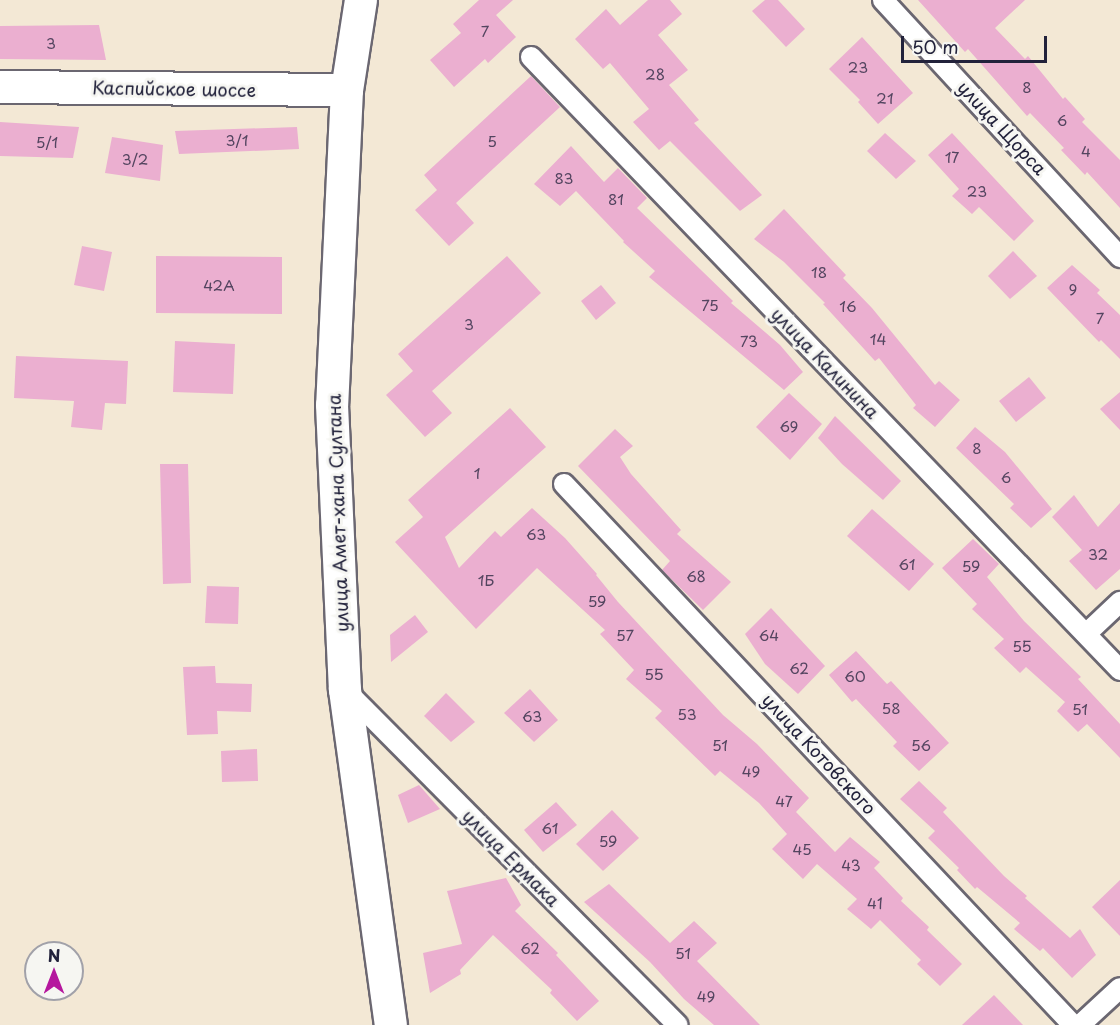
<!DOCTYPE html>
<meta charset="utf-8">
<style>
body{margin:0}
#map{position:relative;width:1120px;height:1025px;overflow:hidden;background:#f3e8d5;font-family:"Playpen Sans",sans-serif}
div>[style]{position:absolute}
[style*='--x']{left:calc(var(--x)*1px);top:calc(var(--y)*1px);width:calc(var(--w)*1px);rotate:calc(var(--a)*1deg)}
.building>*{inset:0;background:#ebafd0}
.roads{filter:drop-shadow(2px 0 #6b6771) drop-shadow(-2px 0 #6b6771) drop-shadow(0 2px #6b6771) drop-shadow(0 -2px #6b6771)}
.minor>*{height:20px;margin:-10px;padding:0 10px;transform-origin:10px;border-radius:10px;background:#fff}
.primary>*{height:32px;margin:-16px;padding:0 16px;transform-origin:16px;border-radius:16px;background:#fff}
span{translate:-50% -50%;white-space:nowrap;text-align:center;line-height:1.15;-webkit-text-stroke:6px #f6f6f2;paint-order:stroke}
.number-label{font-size:15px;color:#544560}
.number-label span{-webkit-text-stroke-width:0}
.street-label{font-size:18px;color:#22223b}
.north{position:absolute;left:24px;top:941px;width:60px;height:60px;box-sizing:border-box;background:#f6f6f2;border:2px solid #a1a1a9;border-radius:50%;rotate:0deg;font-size:16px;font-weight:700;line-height:24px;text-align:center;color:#22223b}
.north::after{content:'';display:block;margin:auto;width:21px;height:27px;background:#b5179e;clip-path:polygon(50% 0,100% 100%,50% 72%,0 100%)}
.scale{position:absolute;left:901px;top:36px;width:146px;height:27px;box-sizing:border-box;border:3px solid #22223b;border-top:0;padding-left:8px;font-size:18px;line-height:21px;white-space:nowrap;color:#22223b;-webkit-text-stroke:4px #f6f6f2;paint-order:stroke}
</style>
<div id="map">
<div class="building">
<i style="clip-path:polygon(479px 0,513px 0,496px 15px,516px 37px,488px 63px,485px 59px,454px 87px,430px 60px,461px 33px,453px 24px)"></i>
<i style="clip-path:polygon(648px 0,670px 0,682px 14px,658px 35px,688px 70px,669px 85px,699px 120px,694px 123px,762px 195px,740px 211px,670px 141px,659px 150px,633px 122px,649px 109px,610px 63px,603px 69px,575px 39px,606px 9px,620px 25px)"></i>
<i style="clip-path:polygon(765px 0,778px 0,805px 29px,786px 47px,752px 11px)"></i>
<i style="clip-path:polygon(918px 0,1025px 0,995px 28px,1025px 59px,1028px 56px,1063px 99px,1065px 97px,1085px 119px,1082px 122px,1120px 160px,1120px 208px,1087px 172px,1085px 175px,1061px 150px,1064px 148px,1030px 113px,1027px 116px,968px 49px,965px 52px)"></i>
<i style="clip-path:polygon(99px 25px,106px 60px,0 59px,0 26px)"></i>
<i style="clip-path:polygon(862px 37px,913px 93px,878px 124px,858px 102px,860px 100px,829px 69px)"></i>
<i style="clip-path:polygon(531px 76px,560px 107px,456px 203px,474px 223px,449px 246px,415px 210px,437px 190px,424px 175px)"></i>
<i style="clip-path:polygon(0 122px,79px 127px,73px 158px,0 156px)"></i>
<i style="clip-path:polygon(297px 127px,299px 149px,179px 154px,175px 131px)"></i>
<i style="clip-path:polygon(885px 133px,916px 161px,896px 179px,867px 151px)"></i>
<i style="clip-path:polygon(952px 133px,1034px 221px,1014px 241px,979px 207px,972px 214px,952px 196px,959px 189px,928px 155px)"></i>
<i style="clip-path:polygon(112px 137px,163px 145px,160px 181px,105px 173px)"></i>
<i style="clip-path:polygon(571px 146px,604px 182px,618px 168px,647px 198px,637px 208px,733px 301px,731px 303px,780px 345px,803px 372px,784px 390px,649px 277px,655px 271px,623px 242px,624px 241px,576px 191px,560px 206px,534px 184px)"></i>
<i style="clip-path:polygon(784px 209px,846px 275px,843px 278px,872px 308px,935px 385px,939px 381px,960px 400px,935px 427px,913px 408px,916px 405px,879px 358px,875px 361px,823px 304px,825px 303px,784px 262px,754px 239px)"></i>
<i style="clip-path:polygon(82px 246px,112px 252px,104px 291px,74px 285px)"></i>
<i style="clip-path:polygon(1013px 251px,1037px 276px,1010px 299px,988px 276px)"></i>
<i style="clip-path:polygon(156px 256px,282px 257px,282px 314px,156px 313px)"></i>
<i style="clip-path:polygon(507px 256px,541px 293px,432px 391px,452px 413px,425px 437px,386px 395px,413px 371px,398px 354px)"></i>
<i style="clip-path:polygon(1072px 265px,1100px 290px,1097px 293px,1120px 315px,1120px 359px,1101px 340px,1099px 342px,1047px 288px)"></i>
<i style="clip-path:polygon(601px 285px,616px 303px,596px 320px,581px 301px)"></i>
<i style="clip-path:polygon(175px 341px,235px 344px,233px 394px,173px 392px)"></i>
<i style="clip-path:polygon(16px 356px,128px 361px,126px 404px,105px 403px,102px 430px,71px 427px,74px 401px,14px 398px)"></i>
<i style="clip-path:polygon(1029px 377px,1046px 398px,1016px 422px,999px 401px)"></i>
<i style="clip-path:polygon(1120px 392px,1120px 430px,1100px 409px)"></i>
<i style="clip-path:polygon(789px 393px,822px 424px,790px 460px,756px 427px)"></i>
<i style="clip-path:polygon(510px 408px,546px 447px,445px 537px,459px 568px,495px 531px,501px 537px,532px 508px,565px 538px,597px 574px,596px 575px,618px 602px,723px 715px,757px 744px,809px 798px,796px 812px,835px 852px,850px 837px,880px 862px,874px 868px,903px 898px,901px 901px,929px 927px,927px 930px,962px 964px,940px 986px,917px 964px,921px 960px,880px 920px,871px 929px,847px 909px,857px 899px,817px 864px,803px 879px,772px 849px,787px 834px,759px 803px,720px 771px,715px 776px,655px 718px,662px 711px,626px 679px,634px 670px,600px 634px,605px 630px,537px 568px,476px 629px,395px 542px,423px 517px,408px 500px)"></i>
<i style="clip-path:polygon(835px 416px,901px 481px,883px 500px,842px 464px,818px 438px)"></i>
<i style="clip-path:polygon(975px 427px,1005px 452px,1052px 509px,1031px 528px,1010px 508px,1014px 504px,956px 448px)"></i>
<i style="clip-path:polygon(615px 429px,633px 446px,620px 457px,631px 474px,681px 530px,677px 534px,731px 582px,703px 610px,662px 570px,670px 561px,578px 466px)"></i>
<i style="clip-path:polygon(160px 464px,188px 464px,191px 583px,163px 584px)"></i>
<i style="clip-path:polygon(1074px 495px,1098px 527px,1120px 503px,1120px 569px,1096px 590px,1069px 561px,1082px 550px,1052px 517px)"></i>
<i style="clip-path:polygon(872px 509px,934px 564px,909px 591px,847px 536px)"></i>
<i style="clip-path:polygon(973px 539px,999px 564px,987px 577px,1024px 621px,1081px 677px,1078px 679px,1120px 724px,1120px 758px,1087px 724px,1078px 732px,1057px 711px,1065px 702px,1026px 667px,1020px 673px,994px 648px,1004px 639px,972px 609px,977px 604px,942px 568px)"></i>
<i style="clip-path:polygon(207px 586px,239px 587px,238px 624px,205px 623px)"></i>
<i style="clip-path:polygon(771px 608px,825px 666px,798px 694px,765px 664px,745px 634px)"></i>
<i style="clip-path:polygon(415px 615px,428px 632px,391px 662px,390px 635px)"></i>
<i style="clip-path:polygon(856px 651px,887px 684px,891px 681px,949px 743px,919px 771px,893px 746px,897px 742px,856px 699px,852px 702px,829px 675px)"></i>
<i style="clip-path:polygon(215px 666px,216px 683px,252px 684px,251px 712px,217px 711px,218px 734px,187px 735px,183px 667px)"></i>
<i style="clip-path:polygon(530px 689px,558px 720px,534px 742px,504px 713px)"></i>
<i style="clip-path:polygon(446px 693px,475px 722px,451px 742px,424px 716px)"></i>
<i style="clip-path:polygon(257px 749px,258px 781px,222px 782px,221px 751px)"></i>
<i style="clip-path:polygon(919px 781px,947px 808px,943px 812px,1004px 876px,1027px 896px,1025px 898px,1070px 938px,1080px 929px,1096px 955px,1072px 978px,1043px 948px,1040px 951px,1014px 929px,1020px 923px,977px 887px,975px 889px,957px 870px,959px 868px,928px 838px,935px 831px,900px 799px)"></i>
<i style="clip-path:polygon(419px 785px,440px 809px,408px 823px,398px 795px)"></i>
<i style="clip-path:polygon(556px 802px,577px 825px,543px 852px,524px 830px)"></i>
<i style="clip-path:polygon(612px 810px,639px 838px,603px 871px,576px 844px)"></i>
<i style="clip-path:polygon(506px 878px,521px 905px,515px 911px,558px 953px,556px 955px,599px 1001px,577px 1021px,550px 993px,552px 990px,493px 935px,460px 970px,461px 974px,430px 993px,423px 953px,462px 944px,447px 891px)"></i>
<i style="clip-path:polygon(1120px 880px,1120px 936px,1092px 907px)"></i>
<i style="clip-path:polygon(609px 884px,670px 943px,694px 921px,717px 943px,697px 961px,760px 1025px,714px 1025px,684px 999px,650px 962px,584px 902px)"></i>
<i style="clip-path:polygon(994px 995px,1023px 1025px,962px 1025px)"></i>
</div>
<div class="roads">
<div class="minor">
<i style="--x:883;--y:0;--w:350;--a:47.3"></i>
<i style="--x:531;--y:57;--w:850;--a:46.14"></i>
<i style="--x:564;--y:484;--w:743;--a:46.75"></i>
<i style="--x:1086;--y:634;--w:47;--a:-43.3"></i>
<i style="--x:345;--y:690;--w:472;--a:45.2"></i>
<i style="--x:1080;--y:1025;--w:54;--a:-42.8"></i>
</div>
<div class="primary">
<i style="--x:361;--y:0;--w:91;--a:98.8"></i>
<i style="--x:347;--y:90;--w:315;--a:92.7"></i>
<i style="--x:332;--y:405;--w:285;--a:87.4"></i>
<i style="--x:345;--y:690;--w:338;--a:82.2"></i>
<i style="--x:0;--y:87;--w:347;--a:0.5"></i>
</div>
</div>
<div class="number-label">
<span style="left:485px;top:31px">7</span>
<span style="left:51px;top:43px">3</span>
<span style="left:858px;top:67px">23</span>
<span style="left:655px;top:74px">28</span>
<span style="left:1027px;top:87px">8</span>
<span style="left:885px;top:98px">21</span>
<span style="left:1062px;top:120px">6</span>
<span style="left:237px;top:140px">3/1</span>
<span style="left:492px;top:141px">5</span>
<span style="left:47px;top:142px">5/1</span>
<span style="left:1086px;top:151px">4</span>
<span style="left:952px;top:157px">17</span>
<span style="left:135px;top:159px">3/2</span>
<span style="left:564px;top:178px">83</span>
<span style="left:977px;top:191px">23</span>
<span style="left:616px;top:199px">81</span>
<span style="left:819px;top:272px">18</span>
<span style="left:219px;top:285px">42А</span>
<span style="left:1073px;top:289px">9</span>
<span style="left:710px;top:305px">75</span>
<span style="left:848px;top:306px">16</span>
<span style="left:1100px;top:318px">7</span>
<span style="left:469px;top:324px">3</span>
<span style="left:878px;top:339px">14</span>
<span style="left:749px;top:341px">73</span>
<span style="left:789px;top:426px">69</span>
<span style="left:977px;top:448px">8</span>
<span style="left:477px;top:473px">1</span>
<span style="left:1006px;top:477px">6</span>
<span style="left:536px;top:534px">63</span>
<span style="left:1098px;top:554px">32</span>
<span style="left:907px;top:564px">61</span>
<span style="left:971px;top:566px">59</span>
<span style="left:696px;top:576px">68</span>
<span style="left:486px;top:580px">1Б</span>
<span style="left:597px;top:601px">59</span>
<span style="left:625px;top:635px">57</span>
<span style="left:769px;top:635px">64</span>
<span style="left:1022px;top:646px">55</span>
<span style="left:799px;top:668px">62</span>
<span style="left:654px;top:674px">55</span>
<span style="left:855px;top:676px">60</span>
<span style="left:891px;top:708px">58</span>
<span style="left:1080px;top:709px">51</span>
<span style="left:687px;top:714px">53</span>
<span style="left:532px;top:716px">63</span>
<span style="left:720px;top:745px">51</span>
<span style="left:921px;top:745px">56</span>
<span style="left:751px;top:771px">49</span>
<span style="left:784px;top:801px">47</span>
<span style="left:550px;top:828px">61</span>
<span style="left:608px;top:841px">59</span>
<span style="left:802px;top:849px">45</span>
<span style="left:851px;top:865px">43</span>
<span style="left:875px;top:903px">41</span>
<span style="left:530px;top:948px">62</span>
<span style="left:683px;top:953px">51</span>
<span style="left:706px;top:996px">49</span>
</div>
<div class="street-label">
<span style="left:174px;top:89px;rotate:1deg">Каспийское шоссе</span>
<span style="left:1002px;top:128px;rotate:47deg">улица Щорса</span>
<span style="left:825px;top:363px;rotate:46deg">улица Калинина</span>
<span style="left:338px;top:513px;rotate:-92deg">улица Амет-хана Султана</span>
<span style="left:819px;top:754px;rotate:47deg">улица Котовского</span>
<span style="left:511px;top:858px;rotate:45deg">улица Ермака</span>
</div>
<div class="north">N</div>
<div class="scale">50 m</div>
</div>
